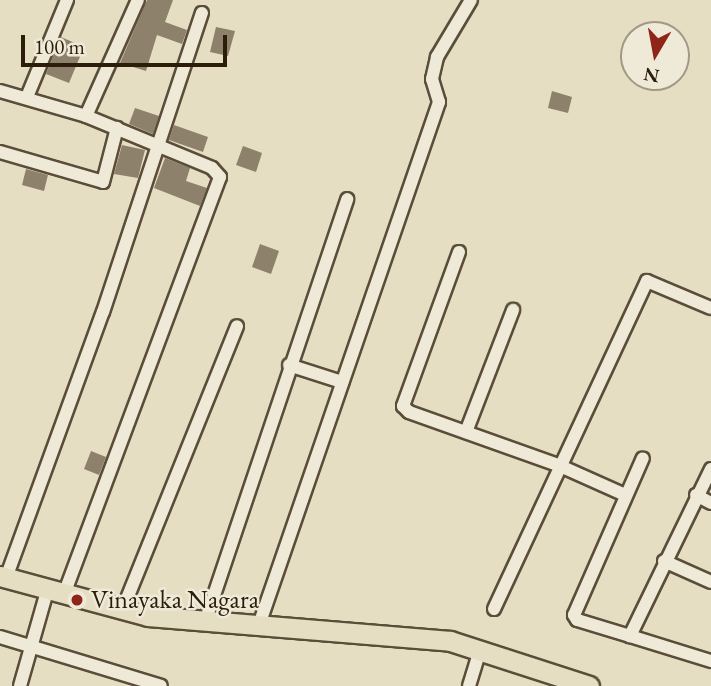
<!DOCTYPE html>
<style>
body{margin:0}
#map{position:relative;width:711px;height:686px;overflow:hidden;background:#e6dec3;font-family:"EB Garamond",serif}
div>[style]{position:absolute}
[style*='--x']{left:calc(var(--x)*1px);top:calc(var(--y)*1px);width:calc(var(--w)*1px);rotate:calc(var(--a)*1deg)}
.building>*{inset:0;background:#8d816b}
.roads{filter:drop-shadow(2px 0 #5a4d39) drop-shadow(-2px 0 #5a4d39) drop-shadow(0 2px #5a4d39) drop-shadow(0 -2px #5a4d39)}
.minor>*{height:12px;margin:-6px;padding:0 6px;transform-origin:6px;border-radius:6px;background:#efead8}
.primary>*{height:19px;margin:-9.5px;padding:0 9.5px;transform-origin:9.5px;border-radius:9.5px;background:#e6dec3}
.dots>*{width:19px;height:19px;translate:-50% -50%;box-sizing:border-box;border:4px solid #efead8;border-radius:50%}
span{translate:-50% -50%;white-space:nowrap;text-align:center;line-height:1.15;-webkit-text-stroke:5px #efead8;paint-order:stroke}
.poi-label{font-size:26px;color:#2c1d0b}
.left{translate:0 -50%;text-align:left}
.north{position:absolute;left:620px;top:21px;width:70px;height:70px;box-sizing:border-box;background:#efead8;border:2px solid #a19886;border-radius:50%;rotate:190deg;font-size:19px;font-weight:700;line-height:28px;text-align:center;color:#2c1d0b}
.north::after{content:'';display:block;margin:auto;width:24px;height:32px;background:#8f2418;clip-path:polygon(50% 0,100% 100%,50% 72%,0 100%)}
.scale{position:absolute;left:21px;top:35px;width:206px;height:32px;box-sizing:border-box;border:4px solid #2c1d0b;border-top:0;padding-left:9px;font-size:21px;line-height:24px;white-space:nowrap;color:#2c1d0b;-webkit-text-stroke:5px #efead8;paint-order:stroke}
</style>
<div id="map">
<div class="building">
<i style="clip-path:polygon(147px 0,173px 0,165px 22px,187px 30px,182px 44px,157px 35px,146px 71px,120px 63px)"></i>
<i style="clip-path:polygon(216px 27px,235px 31px,228px 56px,210px 52px)"></i>
<i style="clip-path:polygon(61px 37px,84px 47px,69px 83px,46px 74px)"></i>
<i style="clip-path:polygon(552px 91px,572px 97px,568px 113px,548px 108px)"></i>
<i style="clip-path:polygon(135px 108px,159px 116px,153px 134px,129px 124px)"></i>
<i style="clip-path:polygon(174px 125px,208px 137px,203px 152px,169px 140px)"></i>
<i style="clip-path:polygon(122px 145px,145px 150px,138px 178px,114px 174px)"></i>
<i style="clip-path:polygon(243px 146px,262px 153px,256px 172px,236px 165px)"></i>
<i style="clip-path:polygon(165px 158px,190px 168px,186px 181px,207px 188px,200px 206px,154px 188px)"></i>
<i style="clip-path:polygon(26px 169px,48px 175px,44px 191px,22px 185px)"></i>
<i style="clip-path:polygon(260px 244px,279px 251px,271px 274px,252px 267px)"></i>
<i style="clip-path:polygon(91px 451px,106px 457px,99px 475px,84px 469px)"></i>
</div>
<div class="roads">
<div class="minor">
<i style="--x:0;--y:91;--w:90;--a:16.2"></i>
<i style="--x:86;--y:116;--w:136;--a:22.4"></i>
<i style="--x:212;--y:168;--w:12;--a:48"></i>
<i style="--x:220;--y:177;--w:447;--a:110.5"></i>
<i style="--x:27;--y:97;--w:105;--a:-67.6"></i>
<i style="--x:86;--y:116;--w:127;--a:-65.9"></i>
<i style="--x:0;--y:152;--w:107;--a:16.2"></i>
<i style="--x:103;--y:182;--w:56;--a:-75.5"></i>
<i style="--x:459;--y:252;--w:164;--a:110"></i>
<i style="--x:403;--y:406;--w:8;--a:45"></i>
<i style="--x:409;--y:412;--w:158;--a:19.6"></i>
<i style="--x:558;--y:465;--w:73;--a:24.1"></i>
<i style="--x:289;--y:365;--w:56;--a:17.8"></i>
<i style="--x:466;--y:432;--w:131;--a:-68.9"></i>
<i style="--x:711;--y:469;--w:186;--a:115.9"></i>
<i style="--x:630;--y:636;--w:85;--a:17.2"></i>
<i style="--x:696;--y:495;--w:17;--a:28"></i>
<i style="--x:664;--y:561;--w:51;--a:24.1"></i>
<i style="--x:6;--y:578;--w:283;--a:-70"></i>
<i style="--x:103;--y:312;--w:315;--a:-71.7"></i>
<i style="--x:494;--y:609;--w:362;--a:-65"></i>
<i style="--x:647;--y:281;--w:69;--a:22.9"></i>
<i style="--x:122;--y:611;--w:307;--a:-68"></i>
<i style="--x:206;--y:619;--w:443;--a:-71.4"></i>
<i style="--x:260;--y:622;--w:550;--a:-71"></i>
<i style="--x:439;--y:102;--w:24;--a:-107"></i>
<i style="--x:432;--y:79;--w:23;--a:-77"></i>
<i style="--x:437;--y:57;--w:66;--a:-59.2"></i>
<i style="--x:630;--y:636;--w:55;--a:-163.2"></i>
<i style="--x:577;--y:620;--w:6;--a:-121"></i>
<i style="--x:574;--y:615;--w:171;--a:-66.3"></i>
<i style="--x:0;--y:637;--w:168;--a:16.9"></i>
<i style="--x:20;--y:686;--w:99;--a:-74.1"></i>
<i style="--x:469;--y:686;--w:38;--a:-73"></i>
</div>
<div class="primary">
<i style="--x:0;--y:576;--w:153;--a:15.1"></i>
<i style="--x:148;--y:616;--w:303;--a:4.7"></i>
<i style="--x:450;--y:641;--w:146;--a:17.9"></i>
</div>
</div>
<div class="dots">
<i style="left:77px;top:600px;background:#8f2418"></i>
</div>
<div class="poi-label">
<span class="left" style="left:91px;top:600px">Vinayaka Nagara</span>
</div>
<div class="north">N</div>
<div class="scale">100 m</div>
</div>
